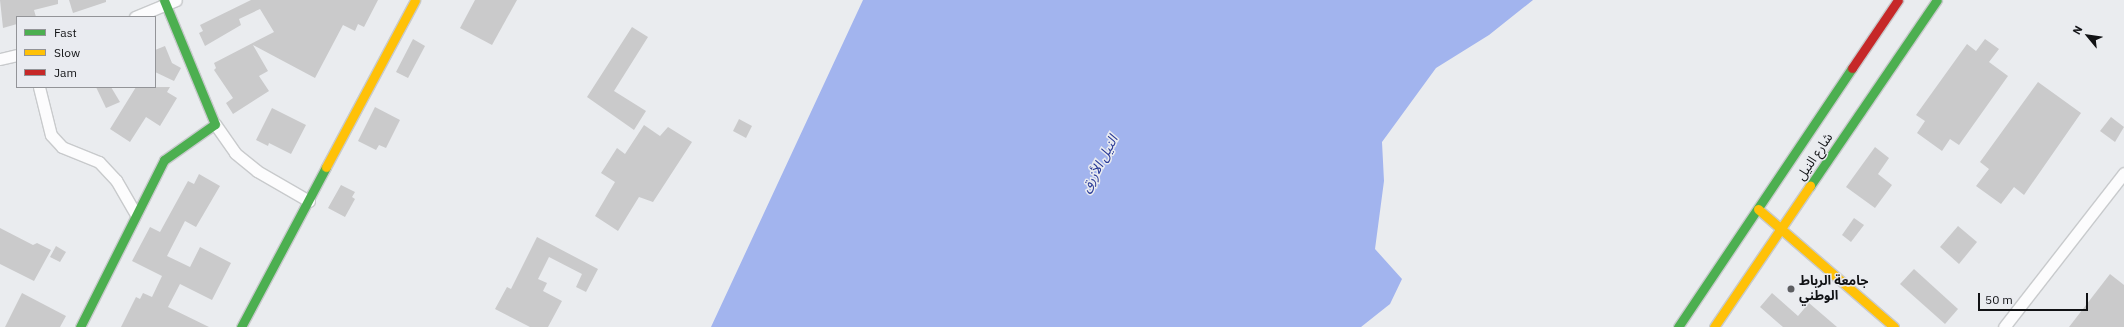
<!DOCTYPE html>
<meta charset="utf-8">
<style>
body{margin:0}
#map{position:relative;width:2124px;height:327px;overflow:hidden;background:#eaecef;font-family:"IBM Plex Sans","Noto Sans Arabic",sans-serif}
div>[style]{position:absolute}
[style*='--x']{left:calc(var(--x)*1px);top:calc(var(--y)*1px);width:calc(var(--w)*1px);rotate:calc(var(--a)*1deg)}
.water>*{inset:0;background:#a2b4ee}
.building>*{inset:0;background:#cacacb}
.roads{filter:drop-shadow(1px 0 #c8cacc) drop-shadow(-1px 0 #c8cacc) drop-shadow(0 1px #c8cacc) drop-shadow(0 -1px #c8cacc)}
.street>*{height:11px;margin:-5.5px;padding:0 5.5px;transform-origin:5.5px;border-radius:5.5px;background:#fcfcfd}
.fast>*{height:9px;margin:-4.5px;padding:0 4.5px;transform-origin:4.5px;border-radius:4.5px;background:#4caf50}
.slow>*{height:9px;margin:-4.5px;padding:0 4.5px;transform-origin:4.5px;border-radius:4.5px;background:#ffc107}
.jam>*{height:9px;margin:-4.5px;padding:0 4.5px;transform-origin:4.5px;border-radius:4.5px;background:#c62828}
.dots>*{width:11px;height:11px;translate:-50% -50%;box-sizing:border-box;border:2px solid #e9ebf0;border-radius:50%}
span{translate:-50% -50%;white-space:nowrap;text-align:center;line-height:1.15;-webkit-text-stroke:3px #e9ebf0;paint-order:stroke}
.street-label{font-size:13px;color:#111214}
.poi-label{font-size:13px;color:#111214;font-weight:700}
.left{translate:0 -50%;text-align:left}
.water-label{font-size:14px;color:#2a3b97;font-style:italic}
.legend{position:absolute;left:16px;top:16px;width:140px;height:72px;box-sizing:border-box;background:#e9ebf0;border:1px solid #939498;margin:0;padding:5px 7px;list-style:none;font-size:12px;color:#111214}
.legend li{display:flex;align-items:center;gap:8px;height:20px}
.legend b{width:20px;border:1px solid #939498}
.north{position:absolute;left:2068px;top:16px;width:40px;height:40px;-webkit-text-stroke:3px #e9ebf0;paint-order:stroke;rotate:299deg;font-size:11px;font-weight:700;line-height:16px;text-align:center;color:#111214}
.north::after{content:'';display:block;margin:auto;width:14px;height:18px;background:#111214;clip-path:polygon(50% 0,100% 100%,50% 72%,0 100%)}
.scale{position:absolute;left:1978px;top:293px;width:110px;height:18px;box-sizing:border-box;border:2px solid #111214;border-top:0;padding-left:5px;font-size:12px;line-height:14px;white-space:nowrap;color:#111214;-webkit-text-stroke:3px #e9ebf0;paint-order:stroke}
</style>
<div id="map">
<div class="water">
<i style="clip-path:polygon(863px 0,1533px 0,1489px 35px,1436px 68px,1382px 142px,1384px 181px,1375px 249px,1402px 279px,1390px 304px,1361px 327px,711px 327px)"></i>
</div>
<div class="building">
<i style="clip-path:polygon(0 0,58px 0,58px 4px,34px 10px,36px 17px,17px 17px,17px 24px,3px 28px)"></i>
<i style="clip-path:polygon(69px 0,106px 0,106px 2px,73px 13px)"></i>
<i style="clip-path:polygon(251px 0,378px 0,364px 27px,358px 24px,355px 31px,343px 25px,315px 78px,253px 45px,268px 71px,259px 76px,269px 91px,233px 114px,226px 103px,233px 98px,214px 70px,216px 68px,214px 63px,274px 32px,260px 9px,239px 19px,241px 25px,205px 46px,199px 33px,203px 31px,200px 25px)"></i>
<i style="clip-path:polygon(475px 0,517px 0,492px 45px,460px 28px)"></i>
<i style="clip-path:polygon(632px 27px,648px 37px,614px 91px,646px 111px,634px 130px,587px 97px)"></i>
<i style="clip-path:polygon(413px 39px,425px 46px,408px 78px,396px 72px)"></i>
<i style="clip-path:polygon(1985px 39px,1999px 49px,1989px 62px,2008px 76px,1959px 145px,1950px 139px,1942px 151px,1917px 133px,1925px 121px,1916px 115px,1967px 44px,1976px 51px)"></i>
<i style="clip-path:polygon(165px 46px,172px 63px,181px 68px,174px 81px,155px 72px,155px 50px)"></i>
<i style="clip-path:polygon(2038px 82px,2081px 113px,2024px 195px,2014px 187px,2001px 204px,1976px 186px,1989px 169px,1980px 162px)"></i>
<i style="clip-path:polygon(96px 87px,111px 87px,120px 102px,106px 108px)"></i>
<i style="clip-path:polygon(136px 87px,170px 87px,167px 92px,177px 98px,160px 126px,146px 117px,130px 142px,110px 129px)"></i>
<i style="clip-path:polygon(375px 107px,400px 120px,386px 148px,379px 145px,376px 150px,358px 141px)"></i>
<i style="clip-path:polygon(272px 108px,306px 125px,291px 154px,269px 143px,268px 146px,256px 140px)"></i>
<i style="clip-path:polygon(2111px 117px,2124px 127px,2115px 142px,2100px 131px)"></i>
<i style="clip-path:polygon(739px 119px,752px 126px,746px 138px,733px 131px)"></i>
<i style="clip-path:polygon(644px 125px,660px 136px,668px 127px,692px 142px,653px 202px,639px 197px,618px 231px,595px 216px,615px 182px,601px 173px,617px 148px,625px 154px)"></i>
<i style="clip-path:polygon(1875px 147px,1889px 158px,1878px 174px,1892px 185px,1875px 208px,1846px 187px)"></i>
<i style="clip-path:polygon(199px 174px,220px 186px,196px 227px,185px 221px,167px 256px,190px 267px,200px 247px,231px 263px,212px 300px,180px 284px,168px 307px,209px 327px,121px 327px,136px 297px,140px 299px,143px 293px,152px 297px,162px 276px,132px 261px,150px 227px,160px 232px,188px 181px,194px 184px)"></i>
<i style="clip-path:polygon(341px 185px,355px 192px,352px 197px,355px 199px,345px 217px,328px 208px)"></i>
<i style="clip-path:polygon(1854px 218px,1864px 225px,1851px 242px,1842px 235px)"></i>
<i style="clip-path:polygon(1958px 226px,1977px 242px,1959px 264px,1940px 247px)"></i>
<i style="clip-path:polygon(0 228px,33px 245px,37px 243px,51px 250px,34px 281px,0 264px)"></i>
<i style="clip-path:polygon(537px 237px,598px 269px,586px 292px,576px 287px,582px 274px,549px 257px,538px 279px,547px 283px,543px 291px,562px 301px,548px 327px,530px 327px,495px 309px,507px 287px,511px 289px)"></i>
<i style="clip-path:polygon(56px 246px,66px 252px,60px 262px,50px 257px)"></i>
<i style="clip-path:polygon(1914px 269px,1958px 309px,1945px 324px,1900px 284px)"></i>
<i style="clip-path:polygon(2110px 274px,2124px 285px,2124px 327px,2069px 327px)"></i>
<i style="clip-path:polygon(22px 293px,66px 316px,60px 327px,5px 327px)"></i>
<i style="clip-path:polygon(1772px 293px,1798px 316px,1809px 303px,1837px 327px,1783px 327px,1760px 307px)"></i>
</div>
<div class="roads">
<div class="street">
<i style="--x:135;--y:17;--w:44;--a:-22.5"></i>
<i style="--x:0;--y:59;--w:17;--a:-13"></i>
<i style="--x:39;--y:87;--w:49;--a:76"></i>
<i style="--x:51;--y:135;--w:16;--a:47"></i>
<i style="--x:62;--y:147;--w:40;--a:22"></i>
<i style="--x:99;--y:162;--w:25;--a:47"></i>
<i style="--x:116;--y:180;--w:39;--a:60"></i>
<i style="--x:215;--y:124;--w:35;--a:55"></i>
<i style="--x:235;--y:153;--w:28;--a:39"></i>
<i style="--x:257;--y:171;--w:60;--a:30"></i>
<i style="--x:2004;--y:327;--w:195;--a:-52.1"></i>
</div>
<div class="fast">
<i style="--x:1810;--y:186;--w:225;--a:-55.7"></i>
<i style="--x:80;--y:327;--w:187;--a:-63.3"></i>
<i style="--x:164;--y:160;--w:62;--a:-35.2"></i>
<i style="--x:215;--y:124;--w:134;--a:-112.4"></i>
<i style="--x:241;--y:327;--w:181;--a:-62"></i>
<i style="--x:1678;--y:327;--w:312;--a:-56.1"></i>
</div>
<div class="slow">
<i style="--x:326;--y:167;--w:189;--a:-61.9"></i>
<i style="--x:1758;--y:209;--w:180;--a:40.9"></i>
<i style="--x:1714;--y:327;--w:171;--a:-55.8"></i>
</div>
<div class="jam">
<i style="--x:1852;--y:68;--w:82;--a:-55.9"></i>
</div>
</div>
<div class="dots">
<i style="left:1791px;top:289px;background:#5d5e61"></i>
</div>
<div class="street-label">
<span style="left:1815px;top:157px;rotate:-56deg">شارع النيل</span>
</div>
<div class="poi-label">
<span class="left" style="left:1799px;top:289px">جامعة الرباط<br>الوطني</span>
</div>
<div class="water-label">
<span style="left:1099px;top:164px;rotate:-62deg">النيل الأزرق</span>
</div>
<ul class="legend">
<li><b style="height:5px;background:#4caf50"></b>Fast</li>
<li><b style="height:5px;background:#ffc107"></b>Slow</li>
<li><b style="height:5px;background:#c62828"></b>Jam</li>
</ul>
<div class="north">N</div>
<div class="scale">50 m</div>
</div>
